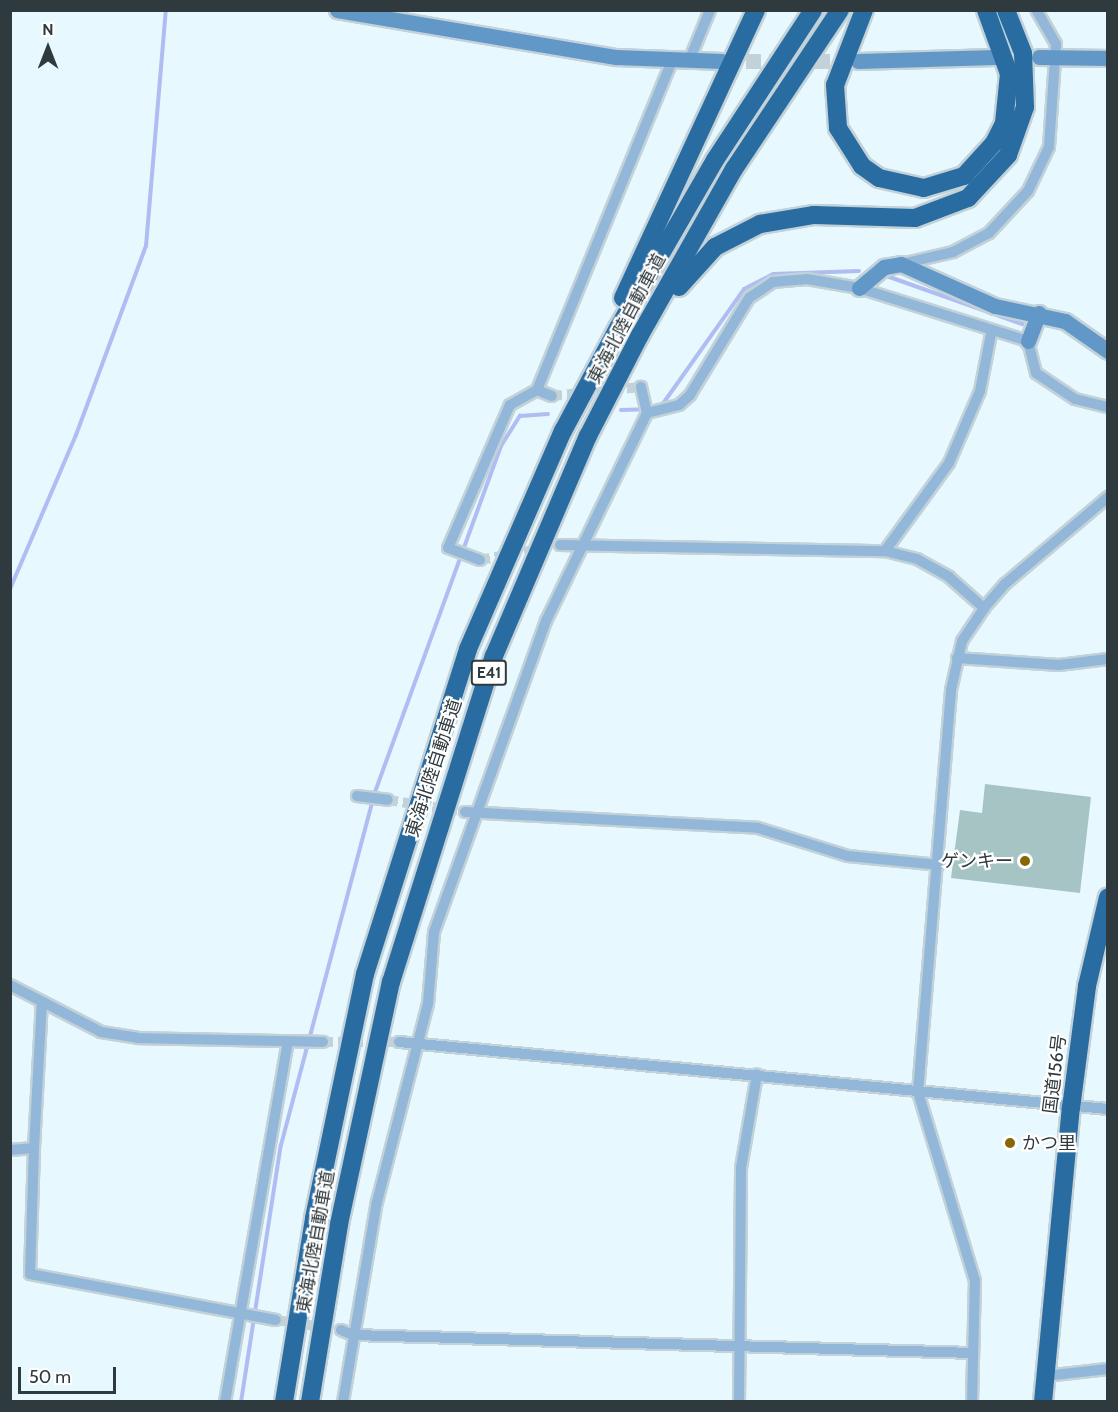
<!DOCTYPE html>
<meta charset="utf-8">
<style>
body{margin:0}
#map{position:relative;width:1118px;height:1412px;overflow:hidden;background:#e7f8fe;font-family:Cabin,"Noto Sans JP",sans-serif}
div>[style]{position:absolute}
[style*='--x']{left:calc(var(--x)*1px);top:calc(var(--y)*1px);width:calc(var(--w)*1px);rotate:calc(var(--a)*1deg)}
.stream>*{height:4px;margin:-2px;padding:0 2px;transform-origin:2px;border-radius:2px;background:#afbdf2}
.building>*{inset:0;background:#a6c4c3}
.street-tunnel>*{height:10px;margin-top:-5px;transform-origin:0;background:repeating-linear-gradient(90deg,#c2d2d8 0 10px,transparent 0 15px)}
.secondary-tunnel>*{height:15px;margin-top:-7.5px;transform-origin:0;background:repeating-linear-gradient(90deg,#c2d2d8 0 15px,transparent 0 23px)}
.roads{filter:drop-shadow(2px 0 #c2d2d8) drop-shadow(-2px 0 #c2d2d8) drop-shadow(0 2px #c2d2d8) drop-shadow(0 -2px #c2d2d8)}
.street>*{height:10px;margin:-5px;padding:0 5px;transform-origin:5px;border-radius:5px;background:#93b7d8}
.secondary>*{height:15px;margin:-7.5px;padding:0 7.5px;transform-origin:7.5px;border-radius:7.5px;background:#6198c8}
.highway>*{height:18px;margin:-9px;padding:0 9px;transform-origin:9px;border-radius:9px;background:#286ca2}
.dots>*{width:16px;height:16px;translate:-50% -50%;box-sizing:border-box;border:3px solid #fff;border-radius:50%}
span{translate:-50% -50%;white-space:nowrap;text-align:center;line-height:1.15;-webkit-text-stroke:4.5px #fff;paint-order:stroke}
.shield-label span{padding:2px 4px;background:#fff;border:2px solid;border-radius:4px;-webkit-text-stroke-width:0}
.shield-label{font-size:16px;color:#2f3a3e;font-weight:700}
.street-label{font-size:18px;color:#2f3a3e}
.poi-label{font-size:18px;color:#2f3a3e}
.right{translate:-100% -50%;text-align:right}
.left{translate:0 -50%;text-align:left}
.frame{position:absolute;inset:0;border:12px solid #2f3a3e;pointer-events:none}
.north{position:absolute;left:18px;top:18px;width:60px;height:60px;-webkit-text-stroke:4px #fff;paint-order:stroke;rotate:0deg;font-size:16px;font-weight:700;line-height:24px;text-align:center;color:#2f3a3e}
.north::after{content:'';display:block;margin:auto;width:21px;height:27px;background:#2f3a3e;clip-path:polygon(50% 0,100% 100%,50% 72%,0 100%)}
.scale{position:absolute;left:18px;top:1367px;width:98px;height:27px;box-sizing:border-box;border:3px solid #2f3a3e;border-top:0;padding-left:8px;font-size:18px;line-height:21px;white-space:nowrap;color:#2f3a3e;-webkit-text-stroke:4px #fff;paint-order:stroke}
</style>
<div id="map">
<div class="stream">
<i style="--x:881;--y:274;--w:150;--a:19.5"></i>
<i style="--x:662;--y:405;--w:142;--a:-54.7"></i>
<i style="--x:744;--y:289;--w:33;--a:-27"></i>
<i style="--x:773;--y:274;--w:86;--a:-2"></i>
<i style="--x:621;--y:410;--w:25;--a:-2"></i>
<i style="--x:10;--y:589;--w:168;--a:-66.8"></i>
<i style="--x:76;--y:435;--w:202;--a:-69.7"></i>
<i style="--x:146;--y:246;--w:237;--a:-85.2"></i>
<i style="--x:241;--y:1402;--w:260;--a:-81.2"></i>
<i style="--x:281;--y:1145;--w:365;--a:-75.1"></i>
<i style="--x:375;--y:792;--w:368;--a:-70"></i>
<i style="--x:501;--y:446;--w:36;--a:-58"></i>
<i style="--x:520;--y:416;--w:28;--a:-4"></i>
</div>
<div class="building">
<i style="clip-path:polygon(985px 784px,1091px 797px,1080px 893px,951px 878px,960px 810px,982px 813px)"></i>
</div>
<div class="street-tunnel">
<i style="--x:552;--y:396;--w:89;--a:-5.8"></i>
<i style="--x:480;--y:560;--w:81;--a:-10.6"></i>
<i style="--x:388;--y:800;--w:78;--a:8.9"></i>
<i style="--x:323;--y:1042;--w:76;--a:0"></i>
<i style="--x:276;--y:1320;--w:66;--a:8.7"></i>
</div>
<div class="secondary-tunnel">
<i style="--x:723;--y:61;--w:132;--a:0"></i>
</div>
<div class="roads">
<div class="street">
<i style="--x:689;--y:61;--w:55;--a:-67.6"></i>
<i style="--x:901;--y:264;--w:53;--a:-13"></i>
<i style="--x:953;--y:252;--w:41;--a:-27.8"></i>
<i style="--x:989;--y:233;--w:57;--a:-47.1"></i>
<i style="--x:1028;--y:191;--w:49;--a:-64.5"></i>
<i style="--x:1049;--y:147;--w:103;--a:-86.1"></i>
<i style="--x:1056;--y:44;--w:39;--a:-120"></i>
<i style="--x:537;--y:390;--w:16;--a:22"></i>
<i style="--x:647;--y:413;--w:33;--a:-14"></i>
<i style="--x:679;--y:405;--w:15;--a:-42"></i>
<i style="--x:690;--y:395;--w:114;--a:-58.7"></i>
<i style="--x:749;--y:298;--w:29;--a:-34"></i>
<i style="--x:773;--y:282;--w:34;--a:-5"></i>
<i style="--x:807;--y:279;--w:53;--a:9.8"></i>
<i style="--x:859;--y:288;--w:177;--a:17.4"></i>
<i style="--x:1028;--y:341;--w:33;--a:76"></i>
<i style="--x:1036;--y:373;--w:47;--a:33.7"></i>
<i style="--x:1075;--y:399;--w:34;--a:14"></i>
<i style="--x:560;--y:545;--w:325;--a:1.1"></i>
<i style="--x:885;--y:551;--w:33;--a:14"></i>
<i style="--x:917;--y:559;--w:37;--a:29"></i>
<i style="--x:949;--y:577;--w:47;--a:41.5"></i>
<i style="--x:885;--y:551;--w:109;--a:-54"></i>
<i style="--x:949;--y:463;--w:78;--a:-66.7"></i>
<i style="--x:980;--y:391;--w:58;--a:-79.1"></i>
<i style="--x:480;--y:560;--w:34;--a:-159"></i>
<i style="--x:448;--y:548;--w:156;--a:-66.6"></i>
<i style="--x:510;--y:405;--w:31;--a:-29"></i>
<i style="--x:537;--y:390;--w:356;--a:-67.7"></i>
<i style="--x:957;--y:658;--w:102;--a:3.9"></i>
<i style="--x:1059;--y:665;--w:49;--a:-7"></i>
<i style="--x:357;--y:796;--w:31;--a:7"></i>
<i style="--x:465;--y:812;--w:293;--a:3.1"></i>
<i style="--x:758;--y:828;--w:94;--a:17.3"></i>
<i style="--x:848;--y:856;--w:91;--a:5.6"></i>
<i style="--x:10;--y:985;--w:102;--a:27.3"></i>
<i style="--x:101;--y:1032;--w:37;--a:9"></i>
<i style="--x:138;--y:1038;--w:185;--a:1.2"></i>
<i style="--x:399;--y:1042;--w:712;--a:5.4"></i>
<i style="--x:34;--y:1148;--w:146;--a:-86.9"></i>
<i style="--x:10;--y:1150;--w:24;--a:-5"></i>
<i style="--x:34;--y:1148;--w:126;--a:91.8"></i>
<i style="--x:30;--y:1274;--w:250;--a:10.6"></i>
<i style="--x:341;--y:1330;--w:13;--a:23"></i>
<i style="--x:353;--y:1335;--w:620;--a:1.66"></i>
<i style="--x:1045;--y:1376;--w:63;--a:-6.3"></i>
<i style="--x:225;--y:1402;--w:365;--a:-80.1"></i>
<i style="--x:343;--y:1402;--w:203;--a:-80.4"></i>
<i style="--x:377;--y:1202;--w:204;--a:-75.6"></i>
<i style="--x:428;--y:1004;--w:72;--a:-85.2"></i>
<i style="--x:434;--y:932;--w:331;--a:-70.2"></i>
<i style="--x:546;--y:621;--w:231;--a:-64.1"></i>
<i style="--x:647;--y:413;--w:27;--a:-103"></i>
<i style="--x:739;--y:1402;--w:234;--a:-89.5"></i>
<i style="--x:741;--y:1168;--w:95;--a:-80.3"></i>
<i style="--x:972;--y:1402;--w:121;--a:-88.6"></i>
<i style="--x:975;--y:1281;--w:197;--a:-106.8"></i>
<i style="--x:918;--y:1092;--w:403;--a:-85.3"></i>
<i style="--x:951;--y:690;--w:50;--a:-77.3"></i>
<i style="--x:962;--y:641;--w:40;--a:-56"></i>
<i style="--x:984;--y:608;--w:32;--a:-49"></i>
<i style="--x:1005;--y:584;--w:135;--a:-40.2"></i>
</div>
<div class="secondary">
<i style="--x:337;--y:10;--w:283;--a:9.6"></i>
<i style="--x:616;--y:57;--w:106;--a:2.2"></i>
<i style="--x:1039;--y:57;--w:69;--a:0.8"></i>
<i style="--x:858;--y:61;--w:137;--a:-1.7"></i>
<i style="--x:859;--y:288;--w:33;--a:-40"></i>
<i style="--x:884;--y:267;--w:17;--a:-10"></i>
<i style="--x:901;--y:264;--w:103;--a:24.1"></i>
<i style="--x:995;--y:306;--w:72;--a:12.1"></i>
<i style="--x:1065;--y:321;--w:52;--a:34.9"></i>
<i style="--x:1028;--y:341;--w:30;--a:-69"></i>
</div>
<div class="highway">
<i style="--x:864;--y:10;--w:80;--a:111.1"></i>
<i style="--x:835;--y:85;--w:43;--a:86"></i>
<i style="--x:838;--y:128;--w:45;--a:57.7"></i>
<i style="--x:862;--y:166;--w:21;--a:35"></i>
<i style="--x:879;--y:178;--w:46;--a:12.5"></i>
<i style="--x:924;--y:188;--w:42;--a:-16.7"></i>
<i style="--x:964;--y:176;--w:45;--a:-47.7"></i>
<i style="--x:994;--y:143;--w:22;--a:-63"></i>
<i style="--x:1004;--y:123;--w:49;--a:-84.2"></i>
<i style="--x:1009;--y:74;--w:68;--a:-109.8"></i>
<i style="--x:679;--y:287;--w:54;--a:-48"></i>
<i style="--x:715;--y:247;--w:51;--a:-27.1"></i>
<i style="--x:760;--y:224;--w:55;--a:-9.5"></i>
<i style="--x:814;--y:215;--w:101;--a:1.7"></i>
<i style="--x:915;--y:218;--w:57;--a:-20.7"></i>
<i style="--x:968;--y:198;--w:59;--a:-47.1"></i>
<i style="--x:1008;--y:155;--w:51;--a:-70.5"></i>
<i style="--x:1025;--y:107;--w:54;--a:-92.1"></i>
<i style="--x:1023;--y:53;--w:46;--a:-111.6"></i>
<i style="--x:623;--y:298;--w:317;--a:-65.2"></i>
<i style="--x:284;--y:1402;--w:186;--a:-80.7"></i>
<i style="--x:314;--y:1218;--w:249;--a:-78.2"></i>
<i style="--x:365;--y:974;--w:341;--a:-72.4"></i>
<i style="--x:468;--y:649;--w:238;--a:-66.5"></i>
<i style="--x:563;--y:431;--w:117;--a:-61.9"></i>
<i style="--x:618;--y:328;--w:194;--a:-60"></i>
<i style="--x:715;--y:160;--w:179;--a:-56.8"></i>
<i style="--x:310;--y:1402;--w:180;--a:-80.7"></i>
<i style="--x:339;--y:1224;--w:248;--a:-77.9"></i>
<i style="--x:391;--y:982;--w:342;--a:-72.5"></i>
<i style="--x:494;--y:656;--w:239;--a:-66.9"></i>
<i style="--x:588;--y:436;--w:114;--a:-62.8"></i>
<i style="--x:640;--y:335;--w:191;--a:-60.5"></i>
<i style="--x:734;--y:169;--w:191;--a:-56.3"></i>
<i style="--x:1043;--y:1402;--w:295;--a:-84.6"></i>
<i style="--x:1071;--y:1108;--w:123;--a:-82.5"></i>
<i style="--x:1087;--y:986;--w:91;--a:-76.7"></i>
</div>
</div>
<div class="dots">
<i style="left:1025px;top:861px;background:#866702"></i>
<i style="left:1010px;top:1143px;background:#866702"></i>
</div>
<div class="shield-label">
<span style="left:489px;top:673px">E41</span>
</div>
<div class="street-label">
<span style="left:627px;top:319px;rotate:-62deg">東海北陸自動車道</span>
<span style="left:434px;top:768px;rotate:-72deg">東海北陸自動車道</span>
<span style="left:1055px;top:1074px;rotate:-83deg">国道156号</span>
<span style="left:316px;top:1242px;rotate:-80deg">東海北陸自動車道</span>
</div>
<div class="poi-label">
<span class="right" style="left:1013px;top:861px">ゲンキー</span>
<span class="left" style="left:1022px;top:1143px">かつ里</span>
</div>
<div class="frame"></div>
<div class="north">N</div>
<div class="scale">50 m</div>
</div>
